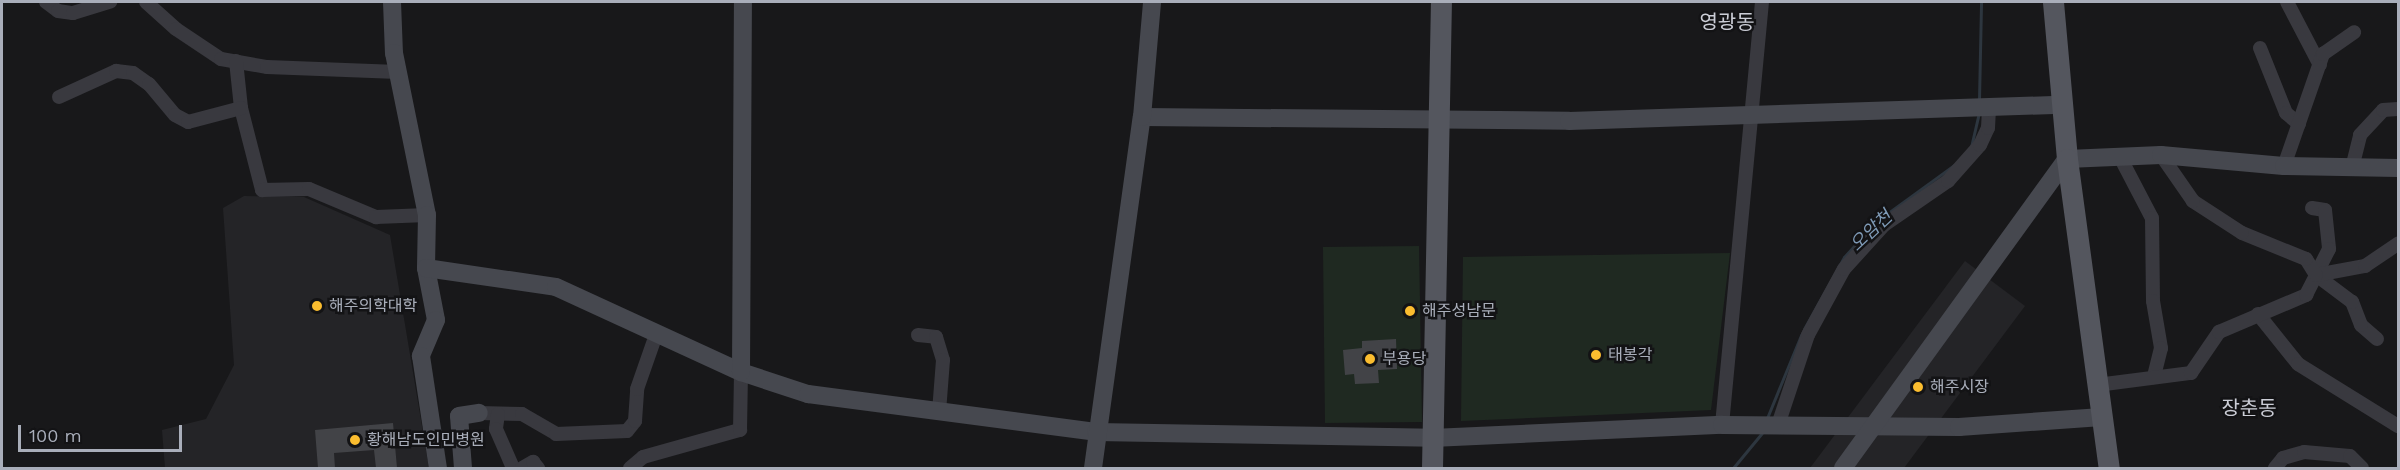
<!DOCTYPE html>
<meta charset="utf-8">
<style>
body{margin:0}
#map{position:relative;width:2400px;height:470px;overflow:hidden;background:#18181a;font-family:"Work Sans","Noto Sans KR",sans-serif}
div>[style]{position:absolute}
[style*='--x']{left:calc(var(--x)*1px);top:calc(var(--y)*1px);width:calc(var(--w)*1px);rotate:calc(var(--a)*1deg)}
.built>*{inset:0;background:#242427}
.green>*{inset:0;background:#1f2921}
.stream>*{height:3px;margin:-1.5px;padding:0 1.5px;transform-origin:1.5px;border-radius:1.5px;background:#2d363f}
.building>*{inset:0;background:#424347}
.street>*{height:14px;margin:-7px;padding:0 7px;transform-origin:7px;border-radius:7px;background:#39393f}
.secondary>*{height:18px;margin:-9px;padding:0 9px;transform-origin:9px;border-radius:9px;background:#46484f}
.primary>*{height:21px;margin:-10.5px;padding:0 10.5px;transform-origin:10.5px;border-radius:10.5px;background:#54565e}
.dots>*{width:16px;height:16px;translate:-50% -50%;box-sizing:border-box;border:3px solid #131315;border-radius:50%}
span{translate:-50% -50%;white-space:nowrap;text-align:center;line-height:1.15;-webkit-text-stroke:5px #131315;paint-order:stroke}
.poi-label{font-size:16px;color:#a9aeba}
.left{translate:0 -50%;text-align:left}
.water-label{font-size:18px;color:#7f9bb7;font-style:italic}
.quarter-label{font-size:20px;color:#cbcdd6}
.frame{position:absolute;inset:0;border:3px solid #a9aeba;pointer-events:none}
.scale{position:absolute;left:18px;top:425px;width:164px;height:27px;box-sizing:border-box;border:3px solid #a9aeba;border-top:0;padding-left:8px;font-size:18px;line-height:21px;white-space:nowrap;color:#a9aeba;-webkit-text-stroke:4px #131315;paint-order:stroke}
</style>
<div id="map">
<div class="built">
<i style="clip-path:polygon(244px 196px,304px 197px,390px 235px,429px 468px,165px 468px,162px 430px,206px 419px,234px 365px,223px 208px)"></i>
<i style="clip-path:polygon(1965px 261px,2025px 306px,1904px 468px,1810px 468px)"></i>
</div>
<div class="green">
<i style="clip-path:polygon(1419px 246px,1422px 422px,1325px 423px,1323px 247px)"></i>
<i style="clip-path:polygon(1730px 253px,1711px 410px,1461px 421px,1463px 257px)"></i>
</div>
<div class="stream">
<i style="--x:1979;--y:100;--w:98;--a:-88.8"></i>
<i style="--x:1971;--y:147;--w:35;--a:-77"></i>
<i style="--x:1804;--y:329;--w:82;--a:-60.9"></i>
<i style="--x:1844;--y:257;--w:49;--a:-47.5"></i>
<i style="--x:1877;--y:221;--w:95;--a:-36"></i>
<i style="--x:1767;--y:418;--w:90;--a:-67.7"></i>
<i style="--x:1733;--y:468;--w:45;--a:-50.4"></i>
</div>
<div class="building">
<i style="clip-path:polygon(1396px 339px,1397px 369px,1378px 370px,1379px 383px,1355px 384px,1354px 374px,1345px 375px,1343px 350px,1362px 348px,1362px 341px)"></i>
<i style="clip-path:polygon(393px 423px,397px 468px,376px 468px,374px 450px,334px 453px,335px 468px,318px 468px,315px 430px)"></i>
</div>
<div class="street">
<i style="--x:46;--y:2;--w:15;--a:37"></i>
<i style="--x:58;--y:11;--w:15;--a:8"></i>
<i style="--x:73;--y:13;--w:39;--a:-17"></i>
<i style="--x:146;--y:2;--w:40;--a:42"></i>
<i style="--x:176;--y:29;--w:54;--a:33.7"></i>
<i style="--x:221;--y:59;--w:47;--a:9.9"></i>
<i style="--x:267;--y:67;--w:131;--a:2.2"></i>
<i style="--x:2287;--y:2;--w:71;--a:62.4"></i>
<i style="--x:2260;--y:48;--w:70;--a:68.2"></i>
<i style="--x:2286;--y:113;--w:17;--a:40"></i>
<i style="--x:236;--y:61;--w:47;--a:83.9"></i>
<i style="--x:241;--y:108;--w:85;--a:75.6"></i>
<i style="--x:262;--y:190;--w:47;--a:-1.2"></i>
<i style="--x:309;--y:189;--w:73;--a:22.7"></i>
<i style="--x:376;--y:217;--w:51;--a:-2.2"></i>
<i style="--x:59;--y:97;--w:63;--a:-24.5"></i>
<i style="--x:116;--y:71;--w:17;--a:7"></i>
<i style="--x:133;--y:73;--w:19;--a:35"></i>
<i style="--x:149;--y:84;--w:40;--a:50"></i>
<i style="--x:175;--y:115;--w:15;--a:28"></i>
<i style="--x:188;--y:122;--w:55;--a:-14.8"></i>
<i style="--x:2119;--y:155;--w:71;--a:62.4"></i>
<i style="--x:2152;--y:218;--w:83;--a:89.3"></i>
<i style="--x:2153;--y:301;--w:48;--a:80.3"></i>
<i style="--x:2161;--y:348;--w:30;--a:104"></i>
<i style="--x:2284;--y:166;--w:119;--a:-70.8"></i>
<i style="--x:2323;--y:54;--w:38;--a:-35"></i>
<i style="--x:2352;--y:168;--w:34;--a:-76"></i>
<i style="--x:2360;--y:135;--w:34;--a:-47"></i>
<i style="--x:2383;--y:110;--w:15;--a:-4"></i>
<i style="--x:2312;--y:208;--w:13;--a:9"></i>
<i style="--x:2325;--y:210;--w:39;--a:84"></i>
<i style="--x:2329;--y:249;--w:29;--a:117"></i>
<i style="--x:2258;--y:314;--w:64;--a:51.3"></i>
<i style="--x:2298;--y:364;--w:118;--a:31.8"></i>
<i style="--x:918;--y:335;--w:18;--a:6"></i>
<i style="--x:936;--y:337;--w:24;--a:73"></i>
<i style="--x:943;--y:360;--w:52;--a:94.4"></i>
<i style="--x:2377;--y:339;--w:21;--a:-139"></i>
<i style="--x:2361;--y:325;--w:25;--a:-111"></i>
<i style="--x:2352;--y:302;--w:45;--a:-143.1"></i>
<i style="--x:2316;--y:275;--w:50;--a:-10.4"></i>
<i style="--x:2365;--y:266;--w:40;--a:-34"></i>
<i style="--x:2097;--y:385;--w:95;--a:-7.3"></i>
<i style="--x:2191;--y:373;--w:50;--a:-55.7"></i>
<i style="--x:2219;--y:332;--w:95;--a:-23"></i>
<i style="--x:2306;--y:295;--w:22;--a:-63"></i>
<i style="--x:2316;--y:275;--w:19;--a:-122"></i>
<i style="--x:2306;--y:259;--w:69;--a:-157.9"></i>
<i style="--x:2242;--y:233;--w:59;--a:-146.9"></i>
<i style="--x:2193;--y:201;--w:56;--a:-124.8"></i>
<i style="--x:479;--y:413;--w:43;--a:1.3"></i>
<i style="--x:522;--y:414;--w:39;--a:30"></i>
<i style="--x:556;--y:434;--w:71;--a:-2.4"></i>
<i style="--x:627;--y:431;--w:13;--a:-51"></i>
<i style="--x:635;--y:421;--w:32;--a:-86"></i>
<i style="--x:637;--y:389;--w:60;--a:-70.7"></i>
<i style="--x:498;--y:414;--w:15;--a:98"></i>
<i style="--x:496;--y:429;--w:43;--a:66.4"></i>
<i style="--x:1722;--y:425;--w:425;--a:-84.6"></i>
<i style="--x:1778;--y:425;--w:95;--a:-71.6"></i>
<i style="--x:1808;--y:335;--w:75;--a:-61.4"></i>
<i style="--x:1844;--y:269;--w:59;--a:-47.7"></i>
<i style="--x:1884;--y:225;--w:78;--a:-34.5"></i>
<i style="--x:1948;--y:181;--w:48;--a:-48.4"></i>
<i style="--x:1980;--y:145;--w:19;--a:-65"></i>
<i style="--x:1988;--y:128;--w:19;--a:-87"></i>
<i style="--x:522;--y:468;--w:13;--a:-29"></i>
<i style="--x:533;--y:462;--w:8;--a:50"></i>
<i style="--x:630;--y:468;--w:17;--a:-40"></i>
<i style="--x:643;--y:457;--w:101;--a:-15.6"></i>
<i style="--x:740;--y:430;--w:58;--a:-89"></i>
<i style="--x:2275;--y:468;--w:13;--a:-51"></i>
<i style="--x:2283;--y:458;--w:22;--a:-16"></i>
<i style="--x:2304;--y:452;--w:46;--a:5"></i>
<i style="--x:2350;--y:456;--w:17;--a:45"></i>
</div>
<div class="secondary">
<i style="--x:392;--y:2;--w:51;--a:87.8"></i>
<i style="--x:394;--y:53;--w:165;--a:78.5"></i>
<i style="--x:427;--y:215;--w:53;--a:91.1"></i>
<i style="--x:426;--y:268;--w:53;--a:79.1"></i>
<i style="--x:436;--y:320;--w:39;--a:113"></i>
<i style="--x:421;--y:356;--w:113;--a:81.4"></i>
<i style="--x:1142;--y:117;--w:427;--a:0.5"></i>
<i style="--x:1569;--y:121;--w:492;--a:-1.9"></i>
<i style="--x:426;--y:268;--w:131;--a:8.3"></i>
<i style="--x:556;--y:287;--w:204;--a:24.7"></i>
<i style="--x:741;--y:372;--w:71;--a:18.2"></i>
<i style="--x:808;--y:394;--w:290;--a:7.5"></i>
<i style="--x:1096;--y:432;--w:336;--a:1"></i>
<i style="--x:1432;--y:438;--w:290;--a:-2.6"></i>
<i style="--x:1722;--y:425;--w:237;--a:0.5"></i>
<i style="--x:1959;--y:427;--w:143;--a:-4"></i>
<i style="--x:741;--y:372;--w:370;--a:-89.7"></i>
<i style="--x:463;--y:468;--w:52;--a:-94.4"></i>
<i style="--x:459;--y:416;--w:20;--a:-9"></i>
<i style="--x:1093;--y:468;--w:354;--a:-82.1"></i>
<i style="--x:1142;--y:117;--w:115;--a:-85"></i>
<i style="--x:1843;--y:468;--w:382;--a:-54.1"></i>
<i style="--x:2067;--y:159;--w:94;--a:-2.4"></i>
<i style="--x:2161;--y:155;--w:123;--a:5.1"></i>
<i style="--x:2284;--y:166;--w:114;--a:1"></i>
</div>
<div class="primary">
<i style="--x:2053;--y:2;--w:158;--a:84.9"></i>
<i style="--x:2067;--y:159;--w:312;--a:82.3"></i>
<i style="--x:1432;--y:468;--w:466;--a:-88.9"></i>
</div>
<div class="dots">
<i style="left:317px;top:306px;background:#fbbd2f"></i>
<i style="left:1410px;top:311px;background:#fbbd2f"></i>
<i style="left:1596px;top:355px;background:#fbbd2f"></i>
<i style="left:1370px;top:359px;background:#fbbd2f"></i>
<i style="left:1918px;top:387px;background:#fbbd2f"></i>
<i style="left:355px;top:440px;background:#fbbd2f"></i>
</div>
<div class="poi-label">
<span class="left" style="left:329px;top:306px">해주의학대학</span>
<span class="left" style="left:1422px;top:311px">해주성남문</span>
<span class="left" style="left:1608px;top:355px">태봉각</span>
<span class="left" style="left:1382px;top:359px">부용당</span>
<span class="left" style="left:1930px;top:387px">해주시장</span>
<span class="left" style="left:367px;top:440px">황해남도인민병원</span>
</div>
<div class="water-label">
<span style="left:1871px;top:231px;rotate:-43deg">오암천</span>
</div>
<div class="quarter-label">
<span style="left:1727px;top:22px">영광동</span>
<span style="left:2249px;top:408px">장춘동</span>
</div>
<div class="frame"></div>
<div class="scale">100 m</div>
</div>
